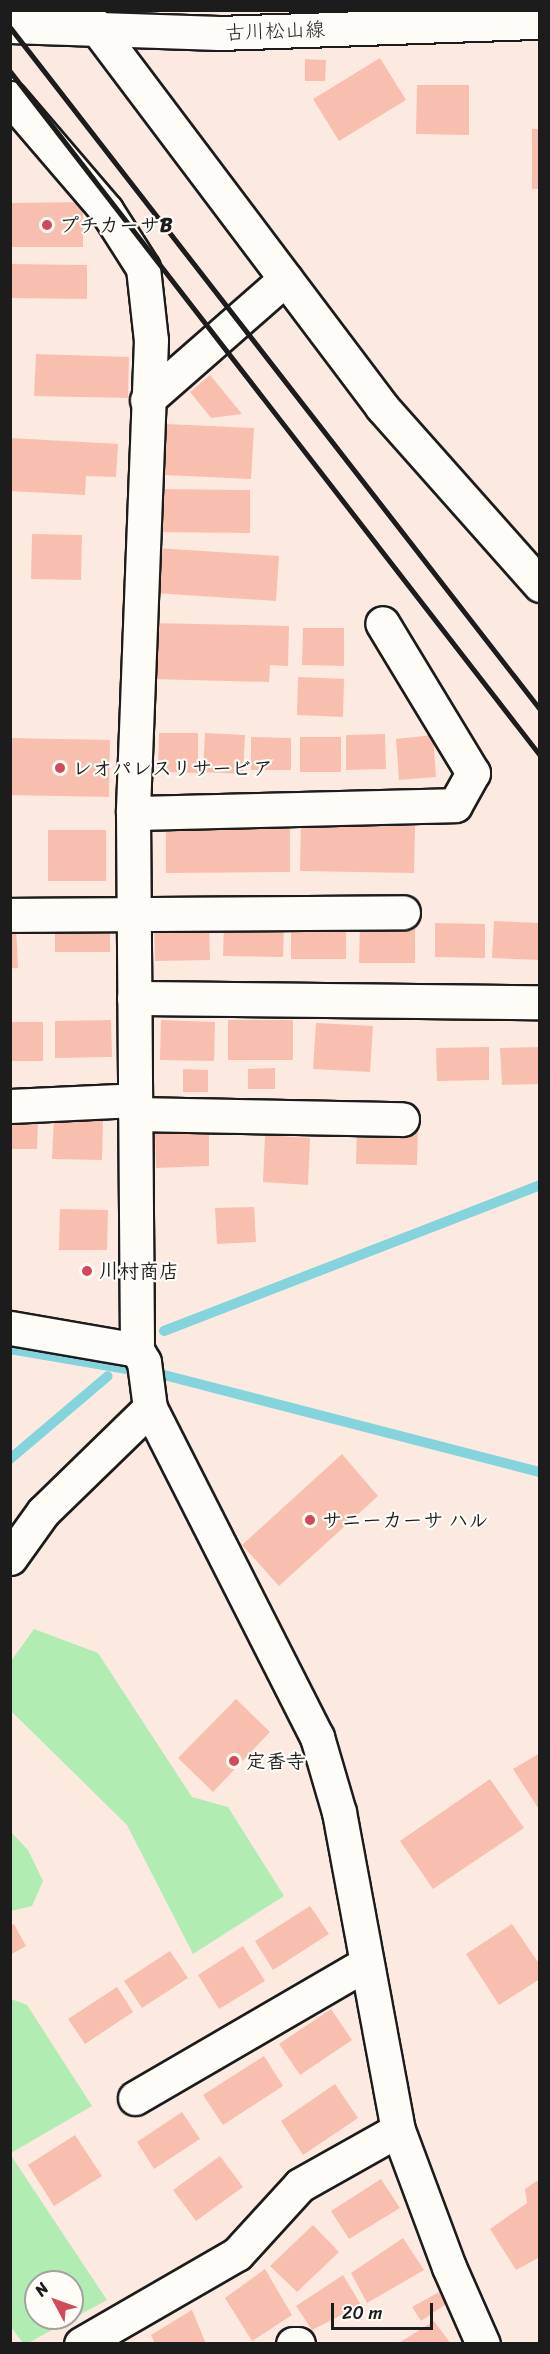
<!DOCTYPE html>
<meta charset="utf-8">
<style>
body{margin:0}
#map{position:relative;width:550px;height:2354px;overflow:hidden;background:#fceae1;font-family:Sriracha,"Klee One",sans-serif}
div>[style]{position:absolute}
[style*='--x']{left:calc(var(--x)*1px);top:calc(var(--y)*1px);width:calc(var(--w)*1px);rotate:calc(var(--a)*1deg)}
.green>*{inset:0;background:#b1ecb2}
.stream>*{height:10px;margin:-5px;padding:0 5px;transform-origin:5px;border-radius:5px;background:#83d4dd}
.building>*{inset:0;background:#f8bfae}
.roads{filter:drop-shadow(2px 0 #1c1c1c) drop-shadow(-2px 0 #1c1c1c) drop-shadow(0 2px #1c1c1c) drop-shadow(0 -2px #1c1c1c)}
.minor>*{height:33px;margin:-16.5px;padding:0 16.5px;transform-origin:16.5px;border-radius:16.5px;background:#fdfcf7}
.major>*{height:33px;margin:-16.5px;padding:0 16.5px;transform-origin:16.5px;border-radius:16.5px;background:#fdfcf7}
.rail>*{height:4.5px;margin:-2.25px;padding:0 2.25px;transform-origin:2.25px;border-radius:2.25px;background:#1c1c1c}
.dots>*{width:16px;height:16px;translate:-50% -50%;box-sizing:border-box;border:3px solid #fdfcf7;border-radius:50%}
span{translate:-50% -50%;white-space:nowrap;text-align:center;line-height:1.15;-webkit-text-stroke:4.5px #fdfcf7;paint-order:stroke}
.street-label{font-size:20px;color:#1c1c1c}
.poi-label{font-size:20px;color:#1c1c1c;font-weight:700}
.left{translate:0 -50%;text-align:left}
.frame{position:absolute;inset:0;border:12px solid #1c1c1c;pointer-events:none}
.north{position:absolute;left:24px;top:2270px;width:60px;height:60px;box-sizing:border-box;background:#fdfcf7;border:2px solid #a3a29f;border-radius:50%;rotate:311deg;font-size:16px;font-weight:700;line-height:24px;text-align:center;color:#1c1c1c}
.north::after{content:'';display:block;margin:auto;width:21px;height:27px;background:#d1495b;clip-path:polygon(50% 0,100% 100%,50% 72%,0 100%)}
.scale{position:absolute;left:331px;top:2303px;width:102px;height:27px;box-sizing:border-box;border:3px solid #1c1c1c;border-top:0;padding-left:8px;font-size:18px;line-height:21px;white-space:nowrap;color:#1c1c1c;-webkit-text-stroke:4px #fdfcf7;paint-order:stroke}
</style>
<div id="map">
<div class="green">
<i style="clip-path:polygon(34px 1629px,98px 1653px,192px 1797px,228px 1807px,284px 1896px,193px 1954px,127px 1825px,11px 1711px,11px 1661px)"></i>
<i style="clip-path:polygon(11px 1832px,28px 1850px,43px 1881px,32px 1906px,11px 1911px)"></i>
<i style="clip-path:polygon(11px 1999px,27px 2005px,92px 2106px,11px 2153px)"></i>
<i style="clip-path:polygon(evenodd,10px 2154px,107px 2300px,28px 2343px,23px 2343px,11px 2327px,10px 2154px,36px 2282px,72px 2282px,72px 2318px,36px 2318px,36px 2282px)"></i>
</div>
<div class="stream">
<i style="--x:164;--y:1331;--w:403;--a:-21.2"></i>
<i style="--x:10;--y:1349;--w:160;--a:9.7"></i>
<i style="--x:168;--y:1376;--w:384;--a:14.5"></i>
<i style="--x:10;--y:1459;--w:128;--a:-40.3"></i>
</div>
<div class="building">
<i style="clip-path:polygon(380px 58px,406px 100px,339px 141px,313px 99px)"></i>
<i style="clip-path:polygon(305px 59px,326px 60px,325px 81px,305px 81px)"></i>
<i style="clip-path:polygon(417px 85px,469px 85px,469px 135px,416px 134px)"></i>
<i style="clip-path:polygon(532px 129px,540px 129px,540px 189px,532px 189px)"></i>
<i style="clip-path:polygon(83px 202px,83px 247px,10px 247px,10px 203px)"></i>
<i style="clip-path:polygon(10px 264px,87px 265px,87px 299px,10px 298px)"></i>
<i style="clip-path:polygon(36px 354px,129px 357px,128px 398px,34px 396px)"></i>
<i style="clip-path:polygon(210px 375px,242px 414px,211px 418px,190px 392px)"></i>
<i style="clip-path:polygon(166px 424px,254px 428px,251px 479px,164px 475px)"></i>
<i style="clip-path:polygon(10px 438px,118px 444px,116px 477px,86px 476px,85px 495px,10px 491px)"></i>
<i style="clip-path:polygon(154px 489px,250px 490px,250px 533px,153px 532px)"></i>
<i style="clip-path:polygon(32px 534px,82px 535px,81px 580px,31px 579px)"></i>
<i style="clip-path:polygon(157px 548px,279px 556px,276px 601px,154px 593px)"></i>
<i style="clip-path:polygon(152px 623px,289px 626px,288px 666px,270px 665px,269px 682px,151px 679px)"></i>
<i style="clip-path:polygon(303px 628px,344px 628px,344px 666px,302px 665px)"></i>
<i style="clip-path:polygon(298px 677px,344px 679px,343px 717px,297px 715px)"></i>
<i style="clip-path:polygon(159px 733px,198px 733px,198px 773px,158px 772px)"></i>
<i style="clip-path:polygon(205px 733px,245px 735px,243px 774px,203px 772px)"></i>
<i style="clip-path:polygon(385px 734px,386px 769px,346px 770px,346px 735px)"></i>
<i style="clip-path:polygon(433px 735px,436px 777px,399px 780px,396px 739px)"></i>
<i style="clip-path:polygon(251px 737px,291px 738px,291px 770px,251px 770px)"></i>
<i style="clip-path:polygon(300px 737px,341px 737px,341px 772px,300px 772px)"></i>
<i style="clip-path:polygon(10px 738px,110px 740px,109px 797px,10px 795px)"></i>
<i style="clip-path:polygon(301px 824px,415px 826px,414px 873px,300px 871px)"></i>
<i style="clip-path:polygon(290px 826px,290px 872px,166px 873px,166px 827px)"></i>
<i style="clip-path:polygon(48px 830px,106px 830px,106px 881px,48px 881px)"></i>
<i style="clip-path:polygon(494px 921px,540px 923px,540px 960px,492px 958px)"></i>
<i style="clip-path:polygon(291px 922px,346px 922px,346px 959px,291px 959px)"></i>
<i style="clip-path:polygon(360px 922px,415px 923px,415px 963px,359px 963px)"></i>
<i style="clip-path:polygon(209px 923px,210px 960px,155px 961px,154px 924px)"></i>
<i style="clip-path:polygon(224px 923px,284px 925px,283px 957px,223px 956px)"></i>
<i style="clip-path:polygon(435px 923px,485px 924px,485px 958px,435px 957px)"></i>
<i style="clip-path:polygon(55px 924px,110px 924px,110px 952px,55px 952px)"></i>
<i style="clip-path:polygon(10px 926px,16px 926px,18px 968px,10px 968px)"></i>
<i style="clip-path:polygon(111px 1020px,112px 1057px,55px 1058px,55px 1021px)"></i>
<i style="clip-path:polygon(161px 1020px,215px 1022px,214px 1061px,160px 1060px)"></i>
<i style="clip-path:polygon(228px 1020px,293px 1020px,293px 1060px,228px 1060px)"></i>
<i style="clip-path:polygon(10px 1022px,43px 1022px,43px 1061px,10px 1061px)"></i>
<i style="clip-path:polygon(316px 1023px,373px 1026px,370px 1072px,313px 1069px)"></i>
<i style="clip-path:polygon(489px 1047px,489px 1080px,437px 1081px,436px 1048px)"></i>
<i style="clip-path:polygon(540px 1047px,540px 1084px,502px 1085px,500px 1048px)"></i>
<i style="clip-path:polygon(275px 1068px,275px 1089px,248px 1089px,248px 1069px)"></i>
<i style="clip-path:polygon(183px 1069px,208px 1070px,208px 1092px,183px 1092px)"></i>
<i style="clip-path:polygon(10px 1117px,38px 1117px,37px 1149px,10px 1149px)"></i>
<i style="clip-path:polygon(54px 1117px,103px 1118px,102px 1160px,52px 1159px)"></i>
<i style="clip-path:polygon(357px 1128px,418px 1129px,417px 1165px,356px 1164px)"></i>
<i style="clip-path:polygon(209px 1132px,209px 1166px,156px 1168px,155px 1133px)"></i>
<i style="clip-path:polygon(265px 1135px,310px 1138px,308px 1185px,263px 1182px)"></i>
<i style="clip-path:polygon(254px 1207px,256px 1242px,217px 1244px,215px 1208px)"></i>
<i style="clip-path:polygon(60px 1209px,108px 1210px,107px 1250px,59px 1250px)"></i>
<i style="clip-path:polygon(342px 1454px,378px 1496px,279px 1586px,242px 1545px)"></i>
<i style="clip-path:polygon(236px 1699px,270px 1732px,213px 1792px,178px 1758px)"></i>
<i style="clip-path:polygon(540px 1753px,540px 1811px,513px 1769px)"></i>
<i style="clip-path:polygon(490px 1779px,524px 1828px,433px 1889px,400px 1841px)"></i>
<i style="clip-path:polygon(310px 1906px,329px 1934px,273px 1970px,255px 1941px)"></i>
<i style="clip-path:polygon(14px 1924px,26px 1946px,10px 1955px,10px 1926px)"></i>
<i style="clip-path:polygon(512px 1924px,540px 1965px,540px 1979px,499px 2005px,466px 1954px)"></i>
<i style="clip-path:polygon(243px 1946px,265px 1981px,219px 2009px,198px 1975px)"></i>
<i style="clip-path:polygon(170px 1951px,188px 1978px,142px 2008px,124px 1981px)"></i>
<i style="clip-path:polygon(117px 1987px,133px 2012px,85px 2044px,68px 2019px)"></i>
<i style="clip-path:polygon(331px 2009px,352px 2040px,300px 2075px,279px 2044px)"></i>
<i style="clip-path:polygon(264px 2056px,283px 2086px,223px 2125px,203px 2095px)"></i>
<i style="clip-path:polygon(335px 2084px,358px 2118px,303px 2155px,281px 2121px)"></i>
<i style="clip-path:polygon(182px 2112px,200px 2139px,154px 2169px,137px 2142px)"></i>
<i style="clip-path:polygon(75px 2135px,102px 2176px,54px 2206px,28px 2165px)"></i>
<i style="clip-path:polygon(220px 2156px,243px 2187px,196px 2221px,173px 2190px)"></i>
<i style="clip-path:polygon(381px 2179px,400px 2208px,349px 2239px,331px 2211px)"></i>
<i style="clip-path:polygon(540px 2179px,540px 2257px,516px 2270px,490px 2229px,527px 2203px,525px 2189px)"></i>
<i style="clip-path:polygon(313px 2225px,339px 2252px,297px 2292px,270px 2266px)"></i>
<i style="clip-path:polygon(403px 2238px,424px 2270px,367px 2303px,351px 2273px)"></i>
<i style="clip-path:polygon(265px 2269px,292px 2315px,252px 2341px,225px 2298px)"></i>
<i style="clip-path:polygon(343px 2275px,361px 2305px,312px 2330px,296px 2306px)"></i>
<i style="clip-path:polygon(439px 2292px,446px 2304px,421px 2321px,412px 2307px)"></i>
<i style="clip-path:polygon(192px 2310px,206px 2344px,155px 2344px,151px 2335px)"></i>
<i style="clip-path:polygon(434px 2321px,451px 2344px,397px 2344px)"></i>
</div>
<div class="roads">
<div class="minor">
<i style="--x:83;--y:10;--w:497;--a:53"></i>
<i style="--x:382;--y:407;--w:238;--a:48.4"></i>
<i style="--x:10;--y:98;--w:148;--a:49.4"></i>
<i style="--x:106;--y:210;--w:69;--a:57.5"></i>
<i style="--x:143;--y:268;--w:72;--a:83.7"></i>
<i style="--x:151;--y:340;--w:473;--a:92.2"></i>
<i style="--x:133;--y:813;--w:537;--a:89.57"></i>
<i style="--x:137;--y:1350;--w:14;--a:60"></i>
<i style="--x:144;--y:1362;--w:46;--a:82.6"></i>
<i style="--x:150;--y:1408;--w:369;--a:63.1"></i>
<i style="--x:317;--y:1737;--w:78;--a:73.7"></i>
<i style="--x:339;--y:1812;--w:323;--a:79.5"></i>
<i style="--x:398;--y:2130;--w:146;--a:69.6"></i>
<i style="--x:449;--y:2267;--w:84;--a:66.2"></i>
<i style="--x:147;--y:400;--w:184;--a:-41.2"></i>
<i style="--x:133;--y:813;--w:322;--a:-1.4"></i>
<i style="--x:455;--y:805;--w:37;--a:-61"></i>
<i style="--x:473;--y:773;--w:175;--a:-121.2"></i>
<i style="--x:10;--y:915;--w:393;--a:-0.4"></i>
<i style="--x:134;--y:998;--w:406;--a:0.6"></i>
<i style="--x:10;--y:1106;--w:125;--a:-2.7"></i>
<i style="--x:135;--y:1114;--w:267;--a:1.1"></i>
<i style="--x:10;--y:1328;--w:129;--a:9.8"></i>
<i style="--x:10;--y:1558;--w:57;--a:-54.3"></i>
<i style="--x:43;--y:1512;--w:149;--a:-44.2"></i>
<i style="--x:135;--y:2098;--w:266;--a:-30.2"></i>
<i style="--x:81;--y:2344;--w:180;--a:-30"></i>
<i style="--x:237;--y:2254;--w:93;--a:-47.6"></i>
<i style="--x:300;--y:2185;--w:112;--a:-29.3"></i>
<i style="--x:293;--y:2344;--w:5;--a:0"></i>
</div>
<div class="major">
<i style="--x:10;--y:26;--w:209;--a:1.9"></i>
<i style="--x:219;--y:33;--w:321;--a:-2"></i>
</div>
</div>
<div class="rail">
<i style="--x:10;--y:27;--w:864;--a:52.15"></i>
<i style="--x:10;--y:71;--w:865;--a:52.23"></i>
</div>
<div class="dots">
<i style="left:47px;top:225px;background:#d1495b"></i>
<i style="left:60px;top:768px;background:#d1495b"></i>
<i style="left:87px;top:1271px;background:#d1495b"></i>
<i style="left:310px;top:1520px;background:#d1495b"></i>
<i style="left:234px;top:1761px;background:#d1495b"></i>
</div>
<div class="street-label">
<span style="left:275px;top:31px;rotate:-2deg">古川松山線</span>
</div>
<div class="poi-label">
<span class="left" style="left:59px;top:225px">プチカーサB</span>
<span class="left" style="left:72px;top:768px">レオパレスリサービア</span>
<span class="left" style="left:99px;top:1271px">川村商店</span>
<span class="left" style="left:322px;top:1520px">サニーカーサ ハル</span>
<span class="left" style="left:246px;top:1761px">定香寺</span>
</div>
<div class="frame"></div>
<div class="north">N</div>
<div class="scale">20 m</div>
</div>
